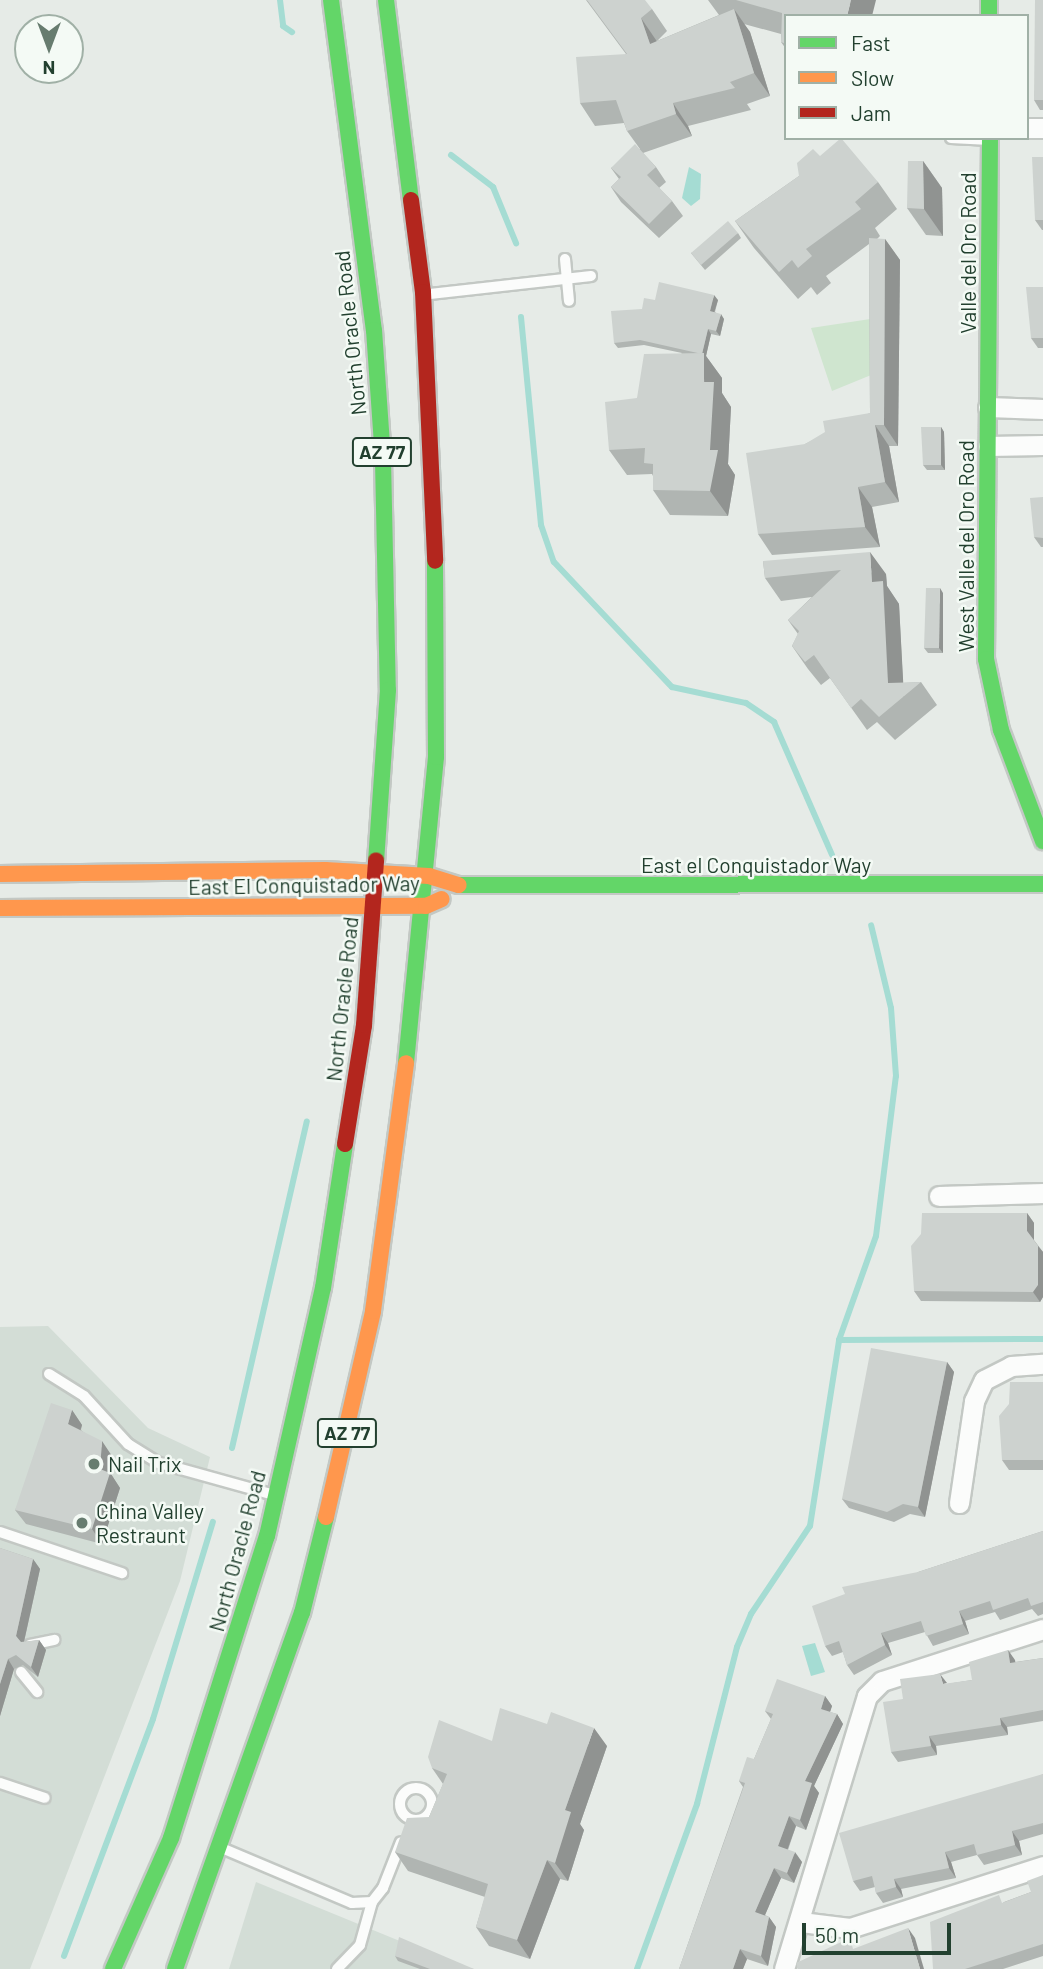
<!DOCTYPE html>
<style>
body{margin:0}
#map{position:relative;width:1043px;height:1969px;overflow:hidden;background:#e6ebe7;font-family:Barlow,sans-serif}
div>[style]{position:absolute}
[style*='--x']{left:calc(var(--x)*1px);top:calc(var(--y)*1px);width:calc(var(--w)*1px);rotate:calc(var(--a)*1deg)}
.built>*{inset:0;background:#d3ddd6}
.green>*{inset:0;background:#cfe5cf}
.water>*{inset:0;background:#a5dcd3}
.stream>*{height:6px;margin:-3px;padding:0 3px;transform-origin:3px;border-radius:3px;background:#a5dcd3}
.roads{filter:drop-shadow(2px 0 #c3c8c4) drop-shadow(-2px 0 #c3c8c4) drop-shadow(0 2px #c3c8c4) drop-shadow(0 -2px #c3c8c4)}
.lane>*{height:10px;margin:-5px;padding:0 5px;transform-origin:5px;border-radius:5px;background:#fbfcfb}
.lane>.ring{margin:-5px;padding:0;box-sizing:content-box;background:none;border:10px solid #fbfcfb;border-radius:50%}
.street>*{height:19px;margin:-9.5px;padding:0 9.5px;transform-origin:9.5px;border-radius:9.5px;background:#fbfcfb}
.fast>*{height:16px;margin:-8px;padding:0 8px;transform-origin:8px;border-radius:8px;background:#63d668}
.slow>*{height:16px;margin:-8px;padding:0 8px;transform-origin:8px;border-radius:8px;background:#ff974d}
.jam>*{height:16px;margin:-8px;padding:0 8px;transform-origin:8px;border-radius:8px;background:#b3261e}
.wall>*{inset:0;background:#b0b5b2}
.shaded-wall>*{inset:0;background:#909391}
.building>*{inset:0;background:#cdd2cf}
.dots>*{width:19px;height:19px;translate:-50% -50%;box-sizing:border-box;border:4px solid #f4faf5;border-radius:50%}
span{translate:-50% -50%;white-space:nowrap;text-align:center;line-height:1.15;-webkit-text-stroke:5px #f4faf5;paint-order:stroke}
.shield-label span{padding:2px 5px;background:#f4faf5;border:2px solid;border-radius:5px;-webkit-text-stroke-width:0}
.shield-label{font-size:19px;color:#22402f;font-weight:700}
.street-label{font-size:21px;color:#22402f}
.poi-label{font-size:21px;color:#22402f}
.left{translate:0 -50%;text-align:left}
.legend{position:absolute;left:784px;top:14px;width:245px;height:126px;box-sizing:border-box;background:#f4faf5;border:2px solid #a0b0a6;margin:0;padding:9px 12px;list-style:none;font-size:21px;color:#22402f}
.legend li{display:flex;align-items:center;gap:14px;height:35px}
.legend b{width:35px;border:2px solid #a0b0a6}
.north{position:absolute;left:14px;top:14px;width:70px;height:70px;box-sizing:border-box;background:#f4faf5;border:2px solid #a0b0a6;border-radius:50%;rotate:180deg;font-size:19px;font-weight:700;line-height:28px;text-align:center;color:#22402f}
.north::after{content:'';display:block;margin:auto;width:24px;height:32px;background:#677c6f;clip-path:polygon(50% 0,100% 100%,50% 72%,0 100%)}
.scale{position:absolute;left:802px;top:1923px;width:149px;height:32px;box-sizing:border-box;border:4px solid #22402f;border-top:0;padding-left:9px;font-size:21px;line-height:24px;white-space:nowrap;color:#22402f;-webkit-text-stroke:5px #f4faf5;paint-order:stroke}
</style>
<div id="map">
<div class="built">
<i style="clip-path:polygon(48px 1326px,148px 1428px,210px 1457px,180px 1581px,30px 1969px,0 1969px,0 1327px)"></i>
<i style="clip-path:polygon(256px 1882px,468px 1969px,229px 1969px)"></i>
</div>
<div class="green">
<i style="clip-path:polygon(877px 318px,876px 373px,832px 391px,811px 328px)"></i>
</div>
<div class="water">
<i style="clip-path:polygon(689px 167px,701px 174px,700px 199px,691px 206px,682px 198px)"></i>
<i style="clip-path:polygon(815px 1643px,825px 1672px,811px 1676px,802px 1646px)"></i>
</div>
<div class="stream">
<i style="--x:280;--y:0;--w:26;--a:83"></i>
<i style="--x:283;--y:26;--w:11;--a:34"></i>
<i style="--x:451;--y:155;--w:53;--a:37.3"></i>
<i style="--x:493;--y:187;--w:61;--a:67.7"></i>
<i style="--x:521;--y:317;--w:209;--a:84.5"></i>
<i style="--x:541;--y:525;--w:39;--a:71"></i>
<i style="--x:554;--y:562;--w:172;--a:46.7"></i>
<i style="--x:672;--y:687;--w:76;--a:12.2"></i>
<i style="--x:746;--y:703;--w:34;--a:34"></i>
<i style="--x:774;--y:722;--w:145;--a:66.4"></i>
<i style="--x:839;--y:1340;--w:204;--a:-0.3"></i>
<i style="--x:232;--y:1448;--w:335;--a:-77.1"></i>
<i style="--x:64;--y:1956;--w:253;--a:-69.4"></i>
<i style="--x:153;--y:1719;--w:206;--a:-73.1"></i>
<i style="--x:637;--y:1969;--w:176;--a:-70"></i>
<i style="--x:697;--y:1804;--w:162;--a:-75.7"></i>
<i style="--x:737;--y:1647;--w:36;--a:-67"></i>
<i style="--x:751;--y:1614;--w:106;--a:-56.2"></i>
<i style="--x:810;--y:1526;--w:188;--a:-81.1"></i>
<i style="--x:839;--y:1340;--w:110;--a:-70.4"></i>
<i style="--x:876;--y:1236;--w:161;--a:-82.9"></i>
<i style="--x:896;--y:1076;--w:68;--a:-94.2"></i>
<i style="--x:891;--y:1008;--w:85;--a:-103.5"></i>
</div>
<div class="roads">
<div class="lane">
<i style="--x:951;--y:138;--w:39;--a:3"></i>
<i style="--x:565;--y:259;--w:42;--a:84.6"></i>
<i style="--x:430;--y:294;--w:162;--a:-6.4"></i>
<i style="--x:49;--y:1374;--w:41;--a:32.2"></i>
<i style="--x:84;--y:1396;--w:65;--a:47.5"></i>
<i style="--x:128;--y:1444;--w:36;--a:32"></i>
<i style="--x:159;--y:1463;--w:116;--a:15.5"></i>
<i style="--x:0;--y:1532;--w:129;--a:18.6"></i>
<i style="--x:30;--y:1645;--w:25;--a:-12"></i>
<i style="--x:21;--y:1672;--w:26;--a:51"></i>
<i style="--x:0;--y:1783;--w:47;--a:18.4"></i>
<i class="ring" style="left:400px;top:1788px;width:22px;height:22px"></i>
<i style="--x:224;--y:1849;--w:139;--a:22.9"></i>
<i style="--x:352;--y:1903;--w:20;--a:-3"></i>
<i style="--x:372;--y:1902;--w:18;--a:-52"></i>
<i style="--x:383;--y:1888;--w:49;--a:-68.6"></i>
<i style="--x:337;--y:1969;--w:33;--a:-46"></i>
<i style="--x:360;--y:1945;--w:45;--a:-74.4"></i>
</div>
<div class="street">
<i style="--x:1027;--y:128;--w:16;--a:0"></i>
<i style="--x:988;--y:407;--w:55;--a:2.1"></i>
<i style="--x:988;--y:446;--w:55;--a:-1"></i>
<i style="--x:939;--y:1196;--w:104;--a:-1.7"></i>
<i style="--x:959;--y:1503;--w:103;--a:-81.6"></i>
<i style="--x:974;--y:1401;--w:23;--a:-65"></i>
<i style="--x:984;--y:1380;--w:30;--a:-27"></i>
<i style="--x:1011;--y:1366;--w:32;--a:-4"></i>
<i style="--x:801;--y:1922;--w:49;--a:7"></i>
<i style="--x:850;--y:1928;--w:203;--a:-17.8"></i>
<i style="--x:784;--y:1969;--w:285;--a:-73.1"></i>
<i style="--x:867;--y:1696;--w:21;--a:-45"></i>
<i style="--x:882;--y:1681;--w:169;--a:-17.9"></i>
</div>
<div class="fast">
<i style="--x:331;--y:0;--w:333;--a:82.6"></i>
<i style="--x:374;--y:330;--w:130;--a:86"></i>
<i style="--x:383;--y:460;--w:230;--a:88.8"></i>
<i style="--x:388;--y:690;--w:170;--a:94"></i>
<i style="--x:386;--y:0;--w:202;--a:82.9"></i>
<i style="--x:989;--y:0;--w:16;--a:90"></i>
<i style="--x:990;--y:138;--w:521;--a:90.44"></i>
<i style="--x:986;--y:659;--w:73;--a:78.1"></i>
<i style="--x:1001;--y:730;--w:119;--a:69.3"></i>
<i style="--x:459;--y:885;--w:584;--a:-0.1"></i>
<i style="--x:406;--y:1063;--w:307;--a:-84.4"></i>
<i style="--x:436;--y:757;--w:196;--a:-90.3"></i>
<i style="--x:113;--y:1969;--w:143;--a:-66.1"></i>
<i style="--x:171;--y:1838;--w:317;--a:-72.4"></i>
<i style="--x:267;--y:1536;--w:254;--a:-77.3"></i>
<i style="--x:323;--y:1288;--w:146;--a:-81.3"></i>
<i style="--x:175;--y:1969;--w:378;--a:-70.4"></i>
<i style="--x:302;--y:1613;--w:99;--a:-76"></i>
</div>
<div class="slow">
<i style="--x:0;--y:874;--w:325;--a:-0.7"></i>
<i style="--x:325;--y:870;--w:104;--a:3.3"></i>
<i style="--x:429;--y:876;--w:31;--a:17"></i>
<i style="--x:0;--y:908;--w:426;--a:-0.3"></i>
<i style="--x:426;--y:906;--w:17;--a:-24"></i>
<i style="--x:326;--y:1517;--w:211;--a:-77.1"></i>
<i style="--x:373;--y:1311;--w:250;--a:-82.4"></i>
</div>
<div class="jam">
<i style="--x:411;--y:200;--w:93;--a:82.6"></i>
<i style="--x:423;--y:292;--w:269;--a:87.4"></i>
<i style="--x:345;--y:1144;--w:121;--a:-80.9"></i>
<i style="--x:364;--y:1025;--w:165;--a:-85.8"></i>
</div>
</div>
<div class="wall">
<i style="clip-path:polygon(586px 0,652px 9px,667px 31px,657px 41px,719px 15px,708px 0,876px 0,786px 16px,786px 49px,781px 42px,781px 34px,744px 24px,750px 32px,770px 96px,747px 104px,751px 110px,688px 126px,692px 136px,643px 153px,656px 167px,666px 182px,659px 188px,672px 201px,683px 216px,659px 238px,621px 202px,611px 187px,619px 179px,611px 168px,640px 149px,627px 131px,624px 123px,595px 126px,580px 103px,626px 54px)"></i>
<i style="clip-path:polygon(1043px 0,1043px 110px,1040px 110px,1034px 100px)"></i>
<i style="clip-path:polygon(820px 156px,878px 182px,897px 209px,875px 228px,880px 236px,877px 239px,885px 239px,900px 260px,898px 446px,889px 446px,899px 502px,872px 507px,880px 547px,772px 555px,758px 534px,805px 444px,870px 413px,869px 244px,826px 276px,831px 283px,817px 295px,811px 287px,798px 299px,754px 248px,735px 221px,799px 176px)"></i>
<i style="clip-path:polygon(1043px 157px,1043px 230px,1042px 230px,1035px 220px)"></i>
<i style="clip-path:polygon(923px 161px,942px 188px,943px 236px,926px 235px,907px 208px)"></i>
<i style="clip-path:polygon(738px 233px,741px 238px,705px 270px,691px 253px)"></i>
<i style="clip-path:polygon(1043px 287px,1043px 348px,1038px 348px,1031px 338px)"></i>
<i style="clip-path:polygon(655px 300px,718px 300px,715px 312px,724px 319px,720px 336px,711px 334px,706px 356px,722px 378px,722px 393px,731px 407px,728px 464px,735px 475px,728px 516px,670px 515px,653px 490px,653px 476px,652px 474px,627px 475px,609px 450px,637px 398px,682px 353px,644px 345px,618px 348px,614px 343px)"></i>
<i style="clip-path:polygon(941px 427px,944px 432px,945px 470px,927px 470px,923px 465px)"></i>
<i style="clip-path:polygon(1043px 497px,1043px 547px,1041px 547px,1034px 537px)"></i>
<i style="clip-path:polygon(763px 561px,886px 574px,887px 586px,899px 604px,903px 683px,921px 682px,937px 705px,895px 740px,877px 722px,867px 730px,830px 678px,821px 685px,808px 669px,792px 646px,798px 634px,788px 620px,812px 597px,781px 601px,765px 578px)"></i>
<i style="clip-path:polygon(943px 593px,943px 653px,928px 653px,924px 648px)"></i>
<i style="clip-path:polygon(1027px 1213px,1034px 1223px,1034px 1240px,1043px 1252px,1043px 1297px,1040px 1302px,921px 1301px,914px 1291px)"></i>
<i style="clip-path:polygon(947px 1362px,954px 1372px,925px 1517px,910px 1514px,894px 1522px,849px 1508px,842px 1499px)"></i>
<i style="clip-path:polygon(1043px 1382px,1043px 1470px,1009px 1470px,1002px 1460px)"></i>
<i style="clip-path:polygon(72px 1410px,82px 1425px,81px 1430px,112px 1456px,111px 1474px,120px 1488px,102px 1544px,26px 1524px,15px 1510px)"></i>
<i style="clip-path:polygon(1043px 1531px,1043px 1614px,1038px 1616px,1032px 1609px,1000px 1620px,995px 1612px,965px 1621px,969px 1634px,933px 1646px,925px 1632px,888px 1643px,892px 1655px,854px 1675px,847px 1665px,843px 1652px,832px 1656px,825px 1646px,918px 1572px)"></i>
<i style="clip-path:polygon(0 1548px,33px 1559px,40px 1569px,24px 1642px,39px 1640px,46px 1650px,38px 1677px,23px 1665px,14px 1669px,0 1716px)"></i>
<i style="clip-path:polygon(1008px 1650px,1015px 1662px,1043px 1658px,1043px 1721px,1007px 1727px,1008px 1735px,936px 1746px,937px 1755px,898px 1762px,891px 1752px,903px 1699px,947px 1684px,972px 1680px)"></i>
<i style="clip-path:polygon(825px 1696px,832px 1706px,830px 1712px,837px 1714px,843px 1724px,814px 1786px,819px 1793px,806px 1830px,796px 1826px,788px 1850px,802px 1862px,794px 1883px,781px 1878px,765px 1915px,769px 1917px,776px 1927px,768px 1966px,747px 1959px,743px 1969px,679px 1969px,743px 1787px,739px 1781px,754px 1759px,771px 1719px,765px 1711px)"></i>
<i style="clip-path:polygon(492px 1741px,607px 1746px,580px 1824px,584px 1830px,568px 1881px,560px 1879px,530px 1959px,489px 1946px,476px 1927px,485px 1897px,408px 1871px,395px 1852px,429px 1817px,443px 1784px,432px 1768px)"></i>
<i style="clip-path:polygon(1043px 1774px,1043px 1834px,1019px 1841px,1022px 1855px,984px 1865px,977px 1855px,951px 1862px,956px 1878px,901px 1889px,903px 1897px,883px 1903px,876px 1893px,875px 1887px,860px 1891px,853px 1881px)"></i>
<i style="clip-path:polygon(1043px 1875px,1043px 1956px,1003px 1969px,933px 1969px,1004px 1902px,1031px 1892px)"></i>
<i style="clip-path:polygon(395px 1956px,474px 1969px,420px 1969px,398px 1961px)"></i>
</div>
<div class="shaded-wall">
<i style="clip-path:polygon(851px 0,876px 0,872px 16px,847px 16px)"></i>
<i style="clip-path:polygon(734px 9px,750px 32px,770px 96px,754px 73px)"></i>
<i style="clip-path:polygon(641px 18px,656px 40px,665px 66px,650px 44px)"></i>
<i style="clip-path:polygon(673px 103px,688px 126px,692px 136px,676px 114px)"></i>
<i style="clip-path:polygon(923px 161px,942px 188px,943px 236px,924px 209px)"></i>
<i style="clip-path:polygon(885px 239px,900px 260px,898px 446px,884px 425px)"></i>
<i style="clip-path:polygon(714px 295px,718px 300px,713px 316px,710px 311px)"></i>
<i style="clip-path:polygon(721px 314px,724px 319px,720px 336px,716px 331px)"></i>
<i style="clip-path:polygon(708px 329px,711px 334px,706px 356px,722px 378px,722px 393px,731px 407px,728px 464px,735px 475px,728px 516px,710px 491px,710px 450px,702px 354px)"></i>
<i style="clip-path:polygon(875px 425px,889px 446px,899px 502px,885px 482px)"></i>
<i style="clip-path:polygon(941px 427px,944px 432px,945px 470px,941px 465px)"></i>
<i style="clip-path:polygon(858px 487px,872px 507px,880px 547px,865px 527px)"></i>
<i style="clip-path:polygon(870px 552px,886px 574px,887px 586px,899px 604px,904px 697px,888px 683px,872px 582px)"></i>
<i style="clip-path:polygon(940px 588px,943px 593px,943px 653px,939px 648px)"></i>
<i style="clip-path:polygon(1027px 1213px,1034px 1223px,1034px 1240px,1027px 1231px)"></i>
<i style="clip-path:polygon(1038px 1246px,1043px 1252px,1043px 1297px,1040px 1302px,1033px 1292px)"></i>
<i style="clip-path:polygon(947px 1362px,954px 1372px,925px 1517px,918px 1507px)"></i>
<i style="clip-path:polygon(72px 1410px,82px 1425px,78px 1438px,68px 1424px)"></i>
<i style="clip-path:polygon(102px 1441px,112px 1456px,111px 1474px,120px 1488px,102px 1544px,92px 1529px,100px 1469px)"></i>
<i style="clip-path:polygon(33px 1559px,40px 1569px,23px 1646px,16px 1636px)"></i>
<i style="clip-path:polygon(959px 1611px,965px 1621px,969px 1634px,963px 1624px)"></i>
<i style="clip-path:polygon(881px 1633px,888px 1643px,892px 1655px,885px 1645px)"></i>
<i style="clip-path:polygon(39px 1640px,46px 1650px,38px 1677px,31px 1667px)"></i>
<i style="clip-path:polygon(1008px 1650px,1015px 1660px,1017px 1672px,1010px 1663px)"></i>
<i style="clip-path:polygon(8px 1659px,14px 1669px,0 1716px,0 1684px)"></i>
<i style="clip-path:polygon(940px 1674px,947px 1683px,943px 1684px)"></i>
<i style="clip-path:polygon(825px 1696px,832px 1706px,828px 1718px,821px 1709px)"></i>
<i style="clip-path:polygon(837px 1714px,843px 1724px,814px 1786px,819px 1793px,806px 1830px,800px 1820px,805px 1781px)"></i>
<i style="clip-path:polygon(1000px 1718px,1007px 1727px,1008px 1735px,1001px 1725px)"></i>
<i style="clip-path:polygon(594px 1728px,607px 1746px,580px 1824px,584px 1830px,568px 1881px,555px 1863px,565px 1810px)"></i>
<i style="clip-path:polygon(929px 1736px,936px 1746px,937px 1755px,931px 1746px)"></i>
<i style="clip-path:polygon(789px 1816px,796px 1826px,785px 1856px,778px 1846px)"></i>
<i style="clip-path:polygon(1012px 1831px,1019px 1841px,1022px 1855px,1015px 1845px)"></i>
<i style="clip-path:polygon(795px 1852px,802px 1862px,794px 1883px,787px 1873px)"></i>
<i style="clip-path:polygon(945px 1852px,951px 1862px,956px 1878px,949px 1868px)"></i>
<i style="clip-path:polygon(547px 1860px,560px 1879px,530px 1959px,517px 1940px)"></i>
<i style="clip-path:polygon(774px 1868px,781px 1878px,762px 1922px,755px 1912px)"></i>
<i style="clip-path:polygon(894px 1879px,901px 1889px,903px 1897px,896px 1887px)"></i>
<i style="clip-path:polygon(769px 1917px,776px 1927px,768px 1966px,761px 1956px)"></i>
<i style="clip-path:polygon(908px 1928px,915px 1938px,924px 1969px,920px 1969px)"></i>
<i style="clip-path:polygon(740px 1949px,747px 1959px,743px 1969px,733px 1969px)"></i>
</div>
<div class="building">
<i style="clip-path:polygon(587px 0,645px 0,652px 9px,641px 18px,650px 44px,734px 9px,754px 73px,730px 82px,735px 88px,673px 103px,676px 114px,627px 131px,616px 100px,580px 103px,576px 57px,627px 54px)"></i>
<i style="clip-path:polygon(736px 0,851px 0,847px 16px,786px 16px,786px 44px,781px 42px,782px 13px)"></i>
<i style="clip-path:polygon(1035px 0,1043px 0,1043px 100px,1034px 100px)"></i>
<i style="clip-path:polygon(841px 138px,878px 182px,855px 202px,861px 209px,806px 249px,812px 256px,798px 268px,792px 260px,779px 272px,735px 221px,799px 176px,797px 163px,813px 149px,820px 156px)"></i>
<i style="clip-path:polygon(635px 144px,656px 167px,647px 175px,672px 201px,649px 224px,611px 187px,621px 177px,611px 168px)"></i>
<i style="clip-path:polygon(1032px 157px,1043px 157px,1043px 220px,1035px 220px)"></i>
<i style="clip-path:polygon(908px 161px,923px 161px,924px 209px,907px 208px)"></i>
<i style="clip-path:polygon(728px 221px,738px 233px,701px 265px,691px 253px)"></i>
<i style="clip-path:polygon(869px 238px,885px 239px,884px 425px,875px 425px,885px 482px,858px 487px,865px 527px,758px 534px,746px 453px,805px 444px,825px 432px,823px 421px,870px 413px)"></i>
<i style="clip-path:polygon(659px 282px,714px 295px,710px 311px,721px 314px,716px 331px,708px 329px,702px 354px,640px 340px,614px 343px,611px 311px,642px 309px,644px 298px,655px 300px)"></i>
<i style="clip-path:polygon(1026px 287px,1043px 287px,1043px 338px,1031px 338px)"></i>
<i style="clip-path:polygon(704px 353px,704px 382px,714px 382px,710px 450px,718px 450px,710px 491px,653px 490px,653px 464px,644px 463px,645px 448px,609px 450px,605px 402px,637px 398px,644px 354px)"></i>
<i style="clip-path:polygon(921px 427px,941px 427px,941px 465px,923px 465px)"></i>
<i style="clip-path:polygon(1043px 497px,1043px 538px,1034px 537px,1030px 498px)"></i>
<i style="clip-path:polygon(870px 552px,872px 582px,883px 581px,888px 683px,921px 682px,879px 717px,861px 699px,851px 708px,814px 655px,805px 662px,792px 646px,799px 631px,788px 620px,841px 570px,765px 578px,763px 561px)"></i>
<i style="clip-path:polygon(926px 588px,940px 588px,939px 648px,924px 648px)"></i>
<i style="clip-path:polygon(922px 1213px,1027px 1213px,1027px 1231px,1038px 1246px,1038px 1285px,1033px 1292px,914px 1291px,911px 1246px,921px 1234px)"></i>
<i style="clip-path:polygon(871px 1348px,947px 1362px,918px 1507px,903px 1504px,887px 1512px,842px 1499px)"></i>
<i style="clip-path:polygon(1010px 1382px,1043px 1382px,1043px 1460px,1002px 1460px,999px 1416px,1009px 1404px)"></i>
<i style="clip-path:polygon(51px 1403px,72px 1410px,68px 1424px,102px 1441px,100px 1469px,110px 1473px,92px 1529px,15px 1510px)"></i>
<i style="clip-path:polygon(1043px 1531px,1043px 1602px,1031px 1606px,1028px 1598px,993px 1610px,990px 1601px,959px 1611px,963px 1624px,926px 1636px,921px 1621px,881px 1633px,885px 1645px,847px 1665px,839px 1641px,825px 1646px,812px 1606px,845px 1594px,842px 1587px,918px 1572px)"></i>
<i style="clip-path:polygon(0 1548px,33px 1559px,16px 1636px,21px 1642px,39px 1640px,31px 1667px,16px 1655px,8px 1659px,0 1684px)"></i>
<i style="clip-path:polygon(1008px 1650px,1010px 1663px,1043px 1658px,1043px 1710px,1000px 1718px,1001px 1725px,929px 1736px,931px 1746px,891px 1752px,883px 1702px,903px 1699px,900px 1679px,940px 1674px,943px 1684px,972px 1680px,969px 1662px)"></i>
<i style="clip-path:polygon(777px 1679px,825px 1696px,821px 1709px,837px 1714px,805px 1781px,812px 1783px,800px 1820px,789px 1816px,778px 1846px,795px 1852px,787px 1873px,774px 1868px,755px 1912px,769px 1917px,761px 1956px,740px 1949px,733px 1969px,679px 1969px,745px 1783px,739px 1781px,747px 1757px,754px 1759px,773px 1714px,765px 1711px)"></i>
<i style="clip-path:polygon(500px 1708px,547px 1724px,551px 1712px,594px 1728px,565px 1810px,571px 1812px,555px 1863px,547px 1860px,517px 1940px,476px 1927px,488px 1884px,395px 1852px,407px 1818px,429px 1817px,447px 1774px,432px 1768px,428px 1757px,439px 1720px,492px 1741px)"></i>
<i style="clip-path:polygon(1043px 1774px,1043px 1823px,1012px 1831px,1015px 1845px,977px 1855px,974px 1844px,945px 1852px,949px 1868px,894px 1879px,896px 1887px,876px 1893px,872px 1876px,853px 1881px,839px 1833px)"></i>
<i style="clip-path:polygon(1043px 1875px,1043px 1944px,965px 1969px,933px 1969px,930px 1922px,999px 1895px,1002px 1903px,1031px 1892px,1027px 1881px)"></i>
<i style="clip-path:polygon(908px 1928px,920px 1969px,798px 1969px,796px 1963px,850px 1938px,853px 1949px)"></i>
<i style="clip-path:polygon(399px 1937px,474px 1969px,430px 1969px,395px 1956px)"></i>
</div>
<div class="dots">
<i style="left:94px;top:1464px;background:#677c6f"></i>
<i style="left:82px;top:1523px;background:#677c6f"></i>
</div>
<div class="shield-label">
<span style="left:382px;top:452px">AZ 77</span>
<span style="left:347px;top:1433px">AZ 77</span>
</div>
<div class="street-label">
<span style="left:968px;top:253px;rotate:-90deg">Valle del Oro Road</span>
<span style="left:350px;top:333px;rotate:-96deg">North Oracle Road</span>
<span style="left:966px;top:546px;rotate:-90deg">West Valle del Oro Road</span>
<span style="left:756px;top:865px">East el Conquistador Way</span>
<span style="left:304px;top:885px;rotate:-1deg">East El Conquistador Way</span>
<span style="left:342px;top:999px;rotate:-84deg">North Oracle Road</span>
<span style="left:237px;top:1551px;rotate:-75deg">North Oracle Road</span>
</div>
<div class="poi-label">
<span class="left" style="left:108px;top:1464px">Nail Trix</span>
<span class="left" style="left:96px;top:1523px">China Valley<br>Restraunt</span>
</div>
<ul class="legend">
<li><b style="height:9px;background:#63d668"></b>Fast</li>
<li><b style="height:9px;background:#ff974d"></b>Slow</li>
<li><b style="height:9px;background:#b3261e"></b>Jam</li>
</ul>
<div class="north">N</div>
<div class="scale">50 m</div>
</div>
